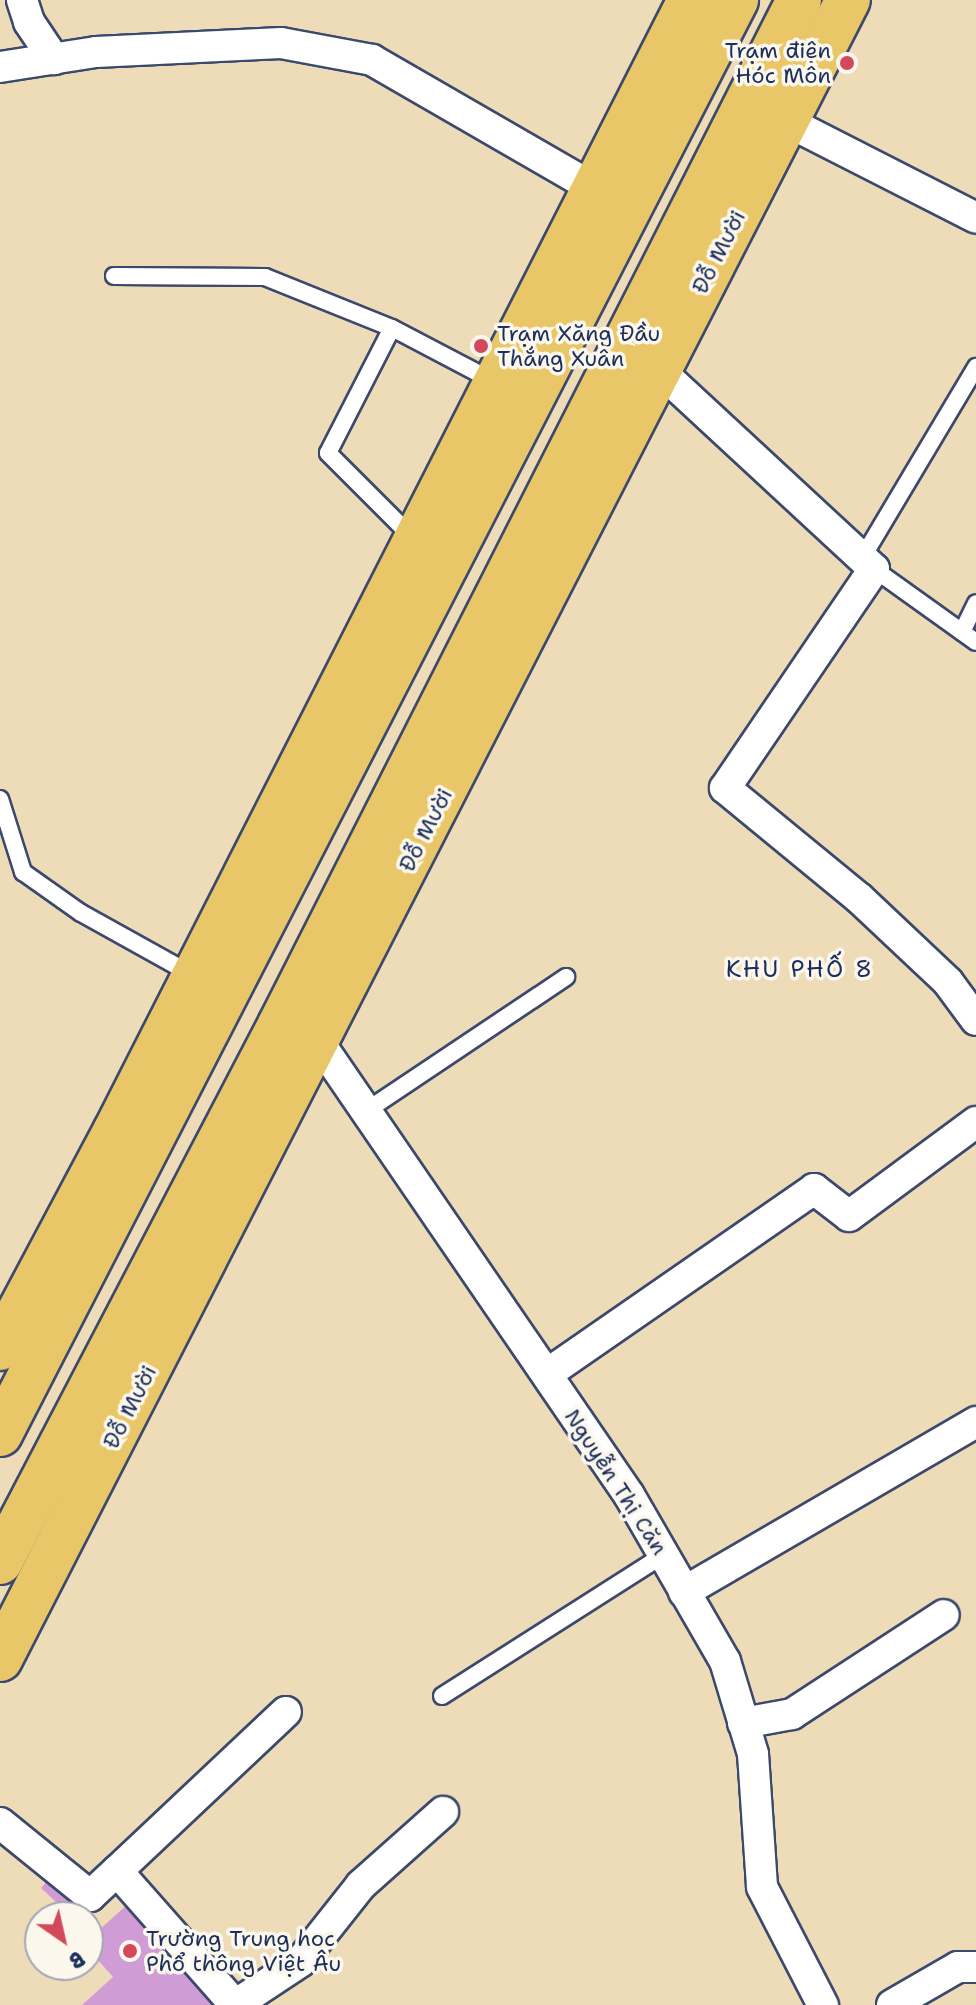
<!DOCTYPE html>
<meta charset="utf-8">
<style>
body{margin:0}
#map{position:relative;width:976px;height:2005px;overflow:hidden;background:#eedcb9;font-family:"Shantell Sans",sans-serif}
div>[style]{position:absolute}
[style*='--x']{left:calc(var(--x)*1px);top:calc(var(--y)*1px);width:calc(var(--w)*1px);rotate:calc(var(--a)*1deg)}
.building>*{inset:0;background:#d09cd5}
.roads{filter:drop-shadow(2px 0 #3b496c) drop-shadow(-2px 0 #3b496c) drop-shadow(0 2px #3b496c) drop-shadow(0 -2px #3b496c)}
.lane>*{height:16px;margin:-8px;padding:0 8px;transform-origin:8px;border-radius:8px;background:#fff}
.street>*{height:30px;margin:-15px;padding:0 15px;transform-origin:15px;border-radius:15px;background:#fff}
.highway>*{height:44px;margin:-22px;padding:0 22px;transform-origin:22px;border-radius:22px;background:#e9c769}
.dots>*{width:22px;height:22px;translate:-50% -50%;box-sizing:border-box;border:4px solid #fbf7ec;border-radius:50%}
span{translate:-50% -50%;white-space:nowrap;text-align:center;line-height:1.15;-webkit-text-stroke:7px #fbf7ec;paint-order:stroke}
.poi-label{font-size:22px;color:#1b2f5e}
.right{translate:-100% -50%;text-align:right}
.left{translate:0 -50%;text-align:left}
.street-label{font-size:22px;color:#1b2f5e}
.neighbourhood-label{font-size:24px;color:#1b2f5e;letter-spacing:2px}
.north{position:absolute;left:24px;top:1901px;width:80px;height:80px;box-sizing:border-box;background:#fbf7ec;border:2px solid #a1a7b3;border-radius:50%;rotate:146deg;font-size:22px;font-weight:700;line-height:32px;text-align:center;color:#1b2f5e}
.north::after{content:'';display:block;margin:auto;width:28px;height:36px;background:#d1495b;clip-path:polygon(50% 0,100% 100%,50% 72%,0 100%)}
</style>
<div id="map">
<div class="building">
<i style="clip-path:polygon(52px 1876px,97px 1918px,88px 1928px,88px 1917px,72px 1917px,41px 1888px)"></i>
<i style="clip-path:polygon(129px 1903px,223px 2005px,82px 2005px,113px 1977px,88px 1949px,88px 1940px)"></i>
</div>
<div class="roads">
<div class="lane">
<i style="--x:114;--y:276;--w:151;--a:0.4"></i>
<i style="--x:265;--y:277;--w:137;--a:21.9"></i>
<i style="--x:415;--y:540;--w:123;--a:-135"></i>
<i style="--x:328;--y:453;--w:140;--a:-62.9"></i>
<i style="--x:392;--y:328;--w:116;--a:27.7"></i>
<i style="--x:861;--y:560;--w:225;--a:-59.2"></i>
<i style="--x:874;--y:569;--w:125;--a:35.6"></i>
<i style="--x:962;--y:632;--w:32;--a:-64"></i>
<i style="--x:0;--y:799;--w:77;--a:72.5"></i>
<i style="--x:23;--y:872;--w:71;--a:35.3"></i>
<i style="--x:81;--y:913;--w:128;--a:29"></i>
<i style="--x:366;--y:1111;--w:241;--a:-33.8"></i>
<i style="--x:442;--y:1696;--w:262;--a:-32.5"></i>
</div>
<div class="street">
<i style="--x:22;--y:0;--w:23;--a:72"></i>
<i style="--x:29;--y:22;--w:45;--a:56"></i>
<i style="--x:0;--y:67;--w:97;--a:-8.9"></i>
<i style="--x:96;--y:52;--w:185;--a:-2.8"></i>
<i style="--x:281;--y:43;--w:93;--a:10.6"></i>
<i style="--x:372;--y:60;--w:258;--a:30"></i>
<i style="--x:786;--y:121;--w:213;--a:27"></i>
<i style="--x:659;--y:370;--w:293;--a:42.8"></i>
<i style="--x:874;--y:569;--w:265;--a:124.2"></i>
<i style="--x:725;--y:788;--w:173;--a:39.4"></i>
<i style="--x:859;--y:898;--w:122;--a:43.3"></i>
<i style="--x:948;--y:982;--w:47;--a:53.6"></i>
<i style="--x:300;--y:1034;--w:19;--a:21"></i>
<i style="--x:318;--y:1041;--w:550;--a:55.59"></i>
<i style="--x:629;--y:1495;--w:192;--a:60"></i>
<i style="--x:725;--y:1661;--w:97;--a:73.2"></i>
<i style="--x:753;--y:1754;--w:133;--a:86.1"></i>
<i style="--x:762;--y:1887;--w:133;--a:62.7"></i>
<i style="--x:547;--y:1374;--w:325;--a:-34.7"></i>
<i style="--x:814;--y:1189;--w:44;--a:37.6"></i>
<i style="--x:849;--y:1216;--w:158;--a:-36.5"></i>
<i style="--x:684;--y:1592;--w:338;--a:-30.2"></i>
<i style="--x:743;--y:1723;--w:50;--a:-10.4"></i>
<i style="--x:792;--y:1714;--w:181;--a:-33.1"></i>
<i style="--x:0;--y:1823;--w:116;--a:39"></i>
<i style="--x:90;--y:1896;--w:37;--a:-43"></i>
<i style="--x:117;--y:1871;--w:179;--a:48.6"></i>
<i style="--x:117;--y:1871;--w:232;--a:-43.3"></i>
<i style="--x:235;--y:2005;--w:78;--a:-33.5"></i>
<i style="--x:300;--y:1962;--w:98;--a:-51.6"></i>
<i style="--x:361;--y:1885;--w:110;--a:-41.7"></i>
<i style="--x:892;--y:2005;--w:76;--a:-29.9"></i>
<i style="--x:958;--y:1967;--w:18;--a:0"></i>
</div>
<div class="highway">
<i style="--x:0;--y:1348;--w:245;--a:-62"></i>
<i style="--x:115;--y:1132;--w:1270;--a:-63.07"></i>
<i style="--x:0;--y:1434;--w:1612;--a:-62.83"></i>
<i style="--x:0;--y:1562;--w:606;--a:-62.46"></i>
<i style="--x:280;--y:1025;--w:1149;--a:-63.15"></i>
<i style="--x:0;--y:1659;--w:1863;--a:-62.93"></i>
</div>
</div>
<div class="dots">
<i style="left:847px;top:63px;background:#d1495b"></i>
<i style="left:481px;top:346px;background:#d1495b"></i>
<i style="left:130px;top:1951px;background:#d1495b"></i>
</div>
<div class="poi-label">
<span class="right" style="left:831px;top:63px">Trạm điện<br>Hóc Môn</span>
<span class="left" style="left:497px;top:346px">Trạm Xăng Đầu<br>Thắng Xuân</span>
<span class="left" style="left:146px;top:1951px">Trường Trung học<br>Phổ thông Việt Âu</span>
</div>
<div class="street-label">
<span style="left:719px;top:252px;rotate:-63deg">Đỗ Mười</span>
<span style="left:426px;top:830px;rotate:-63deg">Đỗ Mười</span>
<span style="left:130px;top:1407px;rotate:-63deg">Đỗ Mười</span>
<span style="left:616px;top:1482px;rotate:57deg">Nguyễn Thị Căn</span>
</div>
<div class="neighbourhood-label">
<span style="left:800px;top:970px">KHU PHỐ 8</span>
</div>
<div class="north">B</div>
</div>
